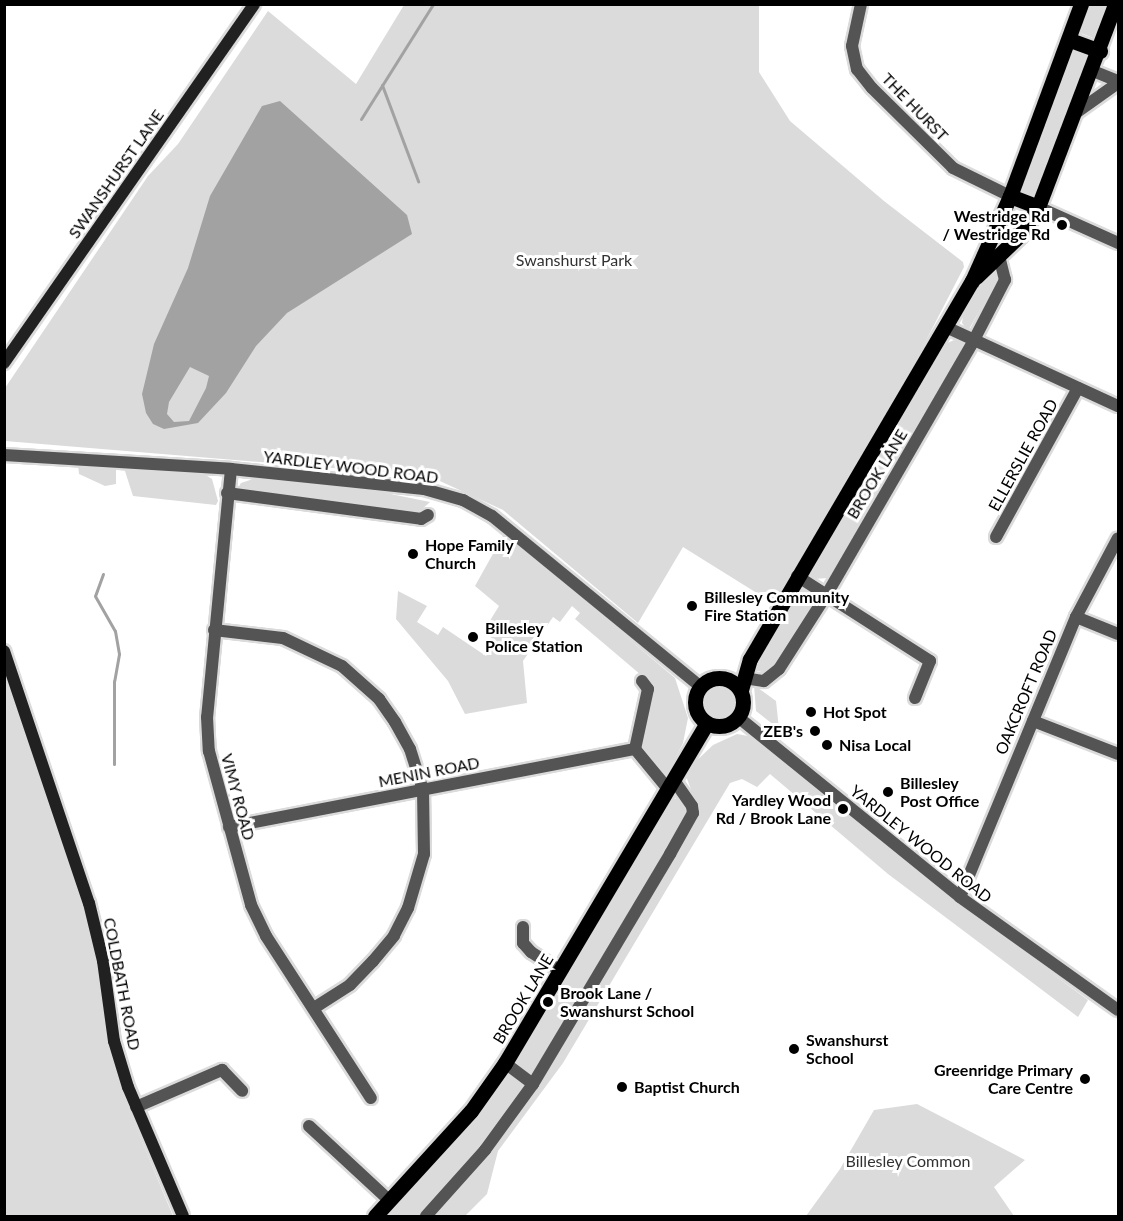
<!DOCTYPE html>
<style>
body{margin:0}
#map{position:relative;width:1123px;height:1221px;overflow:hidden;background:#fff;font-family:Lato,sans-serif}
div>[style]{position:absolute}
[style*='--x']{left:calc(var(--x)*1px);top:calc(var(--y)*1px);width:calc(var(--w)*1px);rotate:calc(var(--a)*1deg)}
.green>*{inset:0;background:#dbdbdb}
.round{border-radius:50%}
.water>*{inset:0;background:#a2a2a2}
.stream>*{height:3px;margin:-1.5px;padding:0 1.5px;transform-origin:1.5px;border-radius:1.5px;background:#a2a2a2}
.roads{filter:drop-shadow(2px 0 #dbdbdb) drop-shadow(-2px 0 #dbdbdb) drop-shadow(0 2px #dbdbdb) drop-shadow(0 -2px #dbdbdb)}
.minor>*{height:12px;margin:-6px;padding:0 6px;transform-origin:6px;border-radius:6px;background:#545454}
.tertiary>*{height:12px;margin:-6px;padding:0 6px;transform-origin:6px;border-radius:6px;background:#545454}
.secondary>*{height:12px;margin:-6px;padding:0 6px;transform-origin:6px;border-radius:6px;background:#212121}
.primary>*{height:15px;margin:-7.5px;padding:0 7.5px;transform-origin:7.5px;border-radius:7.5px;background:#000}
.primary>.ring{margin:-7.5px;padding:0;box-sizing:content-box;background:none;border:15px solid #000;border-radius:50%}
.dots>*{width:16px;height:16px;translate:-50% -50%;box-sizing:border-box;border:3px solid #fff;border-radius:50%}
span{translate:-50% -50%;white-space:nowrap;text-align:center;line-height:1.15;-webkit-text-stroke:6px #fff;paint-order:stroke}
.street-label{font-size:16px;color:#000}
.poi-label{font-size:16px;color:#000;font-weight:700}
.right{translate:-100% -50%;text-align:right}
.left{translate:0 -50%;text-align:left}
.park-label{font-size:16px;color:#323232}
.frame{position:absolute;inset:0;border:6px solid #000;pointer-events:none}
</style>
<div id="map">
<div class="green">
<i style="clip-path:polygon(404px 5px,759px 5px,759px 72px,790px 121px,884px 201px,963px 262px,964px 267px,918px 356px,773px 603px,683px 547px,638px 623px,503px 510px,429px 476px,5px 441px,5px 388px,148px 176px,178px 144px,268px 11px,356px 84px)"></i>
<i style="clip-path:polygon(1086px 5px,1106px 5px,1096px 39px,1078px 32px)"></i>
<i style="clip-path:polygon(1072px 45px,1092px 51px,1039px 186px,1031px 196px,1022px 195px,1018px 188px)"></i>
<i style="clip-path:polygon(994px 266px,997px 280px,968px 331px,962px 323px,964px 309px,988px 269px)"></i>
<i style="clip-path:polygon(954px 340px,963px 343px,963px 348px,895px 467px,828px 578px,814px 579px,808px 569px,941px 346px)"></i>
<i style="clip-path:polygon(78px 464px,116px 467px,116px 484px,105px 486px,79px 474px)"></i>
<i style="clip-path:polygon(124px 468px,204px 474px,212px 479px,218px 501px,216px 505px,133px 496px)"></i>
<i style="clip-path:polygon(253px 479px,376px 491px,430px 502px,420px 511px,406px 515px,242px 493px,238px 488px,241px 483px)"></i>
<i style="clip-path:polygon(504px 534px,675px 678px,688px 718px,683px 743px,666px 777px,640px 747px,654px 686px,575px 619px,580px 613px,572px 606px,560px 622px,553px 617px,523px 661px,527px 703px,465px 714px,448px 681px,396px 619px,398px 591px,427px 606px,417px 622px,438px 635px,443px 627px,486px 656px,496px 641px,483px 632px,499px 606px,475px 586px)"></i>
<i style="clip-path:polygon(798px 588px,813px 592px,814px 604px,773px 668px,762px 672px,751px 670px)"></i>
<i style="clip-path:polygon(4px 673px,92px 938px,106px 1033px,124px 1098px,173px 1216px,5px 1216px)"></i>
<i class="round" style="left:702px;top:683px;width:36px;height:36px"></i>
<i style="clip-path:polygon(754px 685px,776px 701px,779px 729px,756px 711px)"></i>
<i style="clip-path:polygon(737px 734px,748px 736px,955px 902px,1088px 1000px,1078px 1017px,888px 874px,770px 774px,757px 787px,742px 779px,730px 783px,563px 1063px,498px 1151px,487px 1194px,465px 1216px,388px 1216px,453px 1145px,503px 1077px,511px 1074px,529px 1093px,541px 1076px,520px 1067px,516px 1059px,669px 801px,677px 798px,684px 802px,687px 810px,684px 821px,696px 803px,686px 776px,690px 767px,713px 745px)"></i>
<i style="clip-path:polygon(917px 1104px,1025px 1160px,994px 1187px,1014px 1216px,806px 1216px,840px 1169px,874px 1110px)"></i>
</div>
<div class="water">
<i style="clip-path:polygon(evenodd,280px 101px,407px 215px,412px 234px,287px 313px,256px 346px,226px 393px,198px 423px,164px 429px,153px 424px,146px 413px,142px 394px,154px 344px,188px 268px,210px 196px,262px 106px,280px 101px,190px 367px,209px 376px,206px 388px,189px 421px,174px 422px,167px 414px,169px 402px,190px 367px)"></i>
</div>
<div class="stream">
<i style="--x:382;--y:85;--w:103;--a:69.4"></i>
<i style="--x:361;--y:119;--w:136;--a:-57.9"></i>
<i style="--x:103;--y:574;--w:23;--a:110"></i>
<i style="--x:95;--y:596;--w:40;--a:60.3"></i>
<i style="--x:115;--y:631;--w:23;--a:80"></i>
<i style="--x:119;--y:654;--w:27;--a:100"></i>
<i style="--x:114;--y:681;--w:83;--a:90"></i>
</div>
<div class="roads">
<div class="minor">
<i style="--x:861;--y:4;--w:43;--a:102.1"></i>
<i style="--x:852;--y:46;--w:24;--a:78"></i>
<i style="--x:857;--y:69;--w:24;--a:52"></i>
<i style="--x:872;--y:88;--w:114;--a:44.6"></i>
<i style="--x:953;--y:168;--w:64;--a:26.2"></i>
<i style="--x:1093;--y:71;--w:27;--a:22"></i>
<i style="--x:1077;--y:112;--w:50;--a:-35.3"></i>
<i style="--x:1038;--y:207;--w:88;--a:24.2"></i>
<i style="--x:946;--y:327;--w:189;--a:24.7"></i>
<i style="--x:231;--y:469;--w:249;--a:95.5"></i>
<i style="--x:207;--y:717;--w:34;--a:87"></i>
<i style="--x:209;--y:751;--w:160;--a:74.7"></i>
<i style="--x:251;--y:905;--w:34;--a:64"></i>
<i style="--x:266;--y:936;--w:193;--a:57.1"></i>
<i style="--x:227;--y:493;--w:196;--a:7.6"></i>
<i style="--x:421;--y:519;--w:8;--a:-30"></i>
<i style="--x:996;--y:537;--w:170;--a:-61.2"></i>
<i style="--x:797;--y:576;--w:158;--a:32.6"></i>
<i style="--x:930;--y:661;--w:40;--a:112"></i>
<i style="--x:1076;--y:617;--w:45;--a:22"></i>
<i style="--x:214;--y:630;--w:69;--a:6.6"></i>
<i style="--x:283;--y:638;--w:65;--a:25.4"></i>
<i style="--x:342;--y:666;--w:50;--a:41.7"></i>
<i style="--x:379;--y:699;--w:28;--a:55"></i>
<i style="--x:395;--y:722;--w:31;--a:61"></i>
<i style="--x:410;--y:749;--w:43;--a:72.4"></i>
<i style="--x:423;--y:790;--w:64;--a:89.1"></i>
<i style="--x:424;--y:854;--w:56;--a:106.5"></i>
<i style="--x:408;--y:908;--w:31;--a:117"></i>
<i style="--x:394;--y:936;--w:33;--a:130"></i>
<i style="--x:373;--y:961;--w:33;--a:134"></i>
<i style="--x:350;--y:985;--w:43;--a:147.4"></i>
<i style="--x:744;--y:678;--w:20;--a:9"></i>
<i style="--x:764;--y:681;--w:19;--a:-39"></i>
<i style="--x:779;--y:669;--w:89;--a:-57.4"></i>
<i style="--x:827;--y:594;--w:293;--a:-59.9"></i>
<i style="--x:974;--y:340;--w:68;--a:-62.7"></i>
<i style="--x:1005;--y:280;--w:25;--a:-104"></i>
<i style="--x:642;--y:681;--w:10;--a:53"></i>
<i style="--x:648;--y:689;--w:61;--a:102.2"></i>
<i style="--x:635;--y:749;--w:52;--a:50.5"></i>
<i style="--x:1033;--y:721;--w:91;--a:21.2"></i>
<i style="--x:229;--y:827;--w:413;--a:-10.9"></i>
<i style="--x:960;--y:897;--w:303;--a:-67.5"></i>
<i style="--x:1076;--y:617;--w:89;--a:-62"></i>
<i style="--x:523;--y:927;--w:16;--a:90"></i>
<i style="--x:523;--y:943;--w:12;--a:48"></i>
<i style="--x:531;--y:952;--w:35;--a:33"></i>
<i style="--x:505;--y:1063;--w:35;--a:37"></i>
<i style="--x:136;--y:1107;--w:94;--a:-23.3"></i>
<i style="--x:222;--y:1070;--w:29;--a:46"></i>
<i style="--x:309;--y:1126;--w:109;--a:42.8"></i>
<i style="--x:426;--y:1216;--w:89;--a:-48.2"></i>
<i style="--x:485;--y:1150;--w:82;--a:-54"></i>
<i style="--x:533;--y:1084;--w:268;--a:-59.2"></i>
<i style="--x:670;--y:854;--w:47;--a:-60.7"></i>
<i style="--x:693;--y:813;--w:7;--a:-98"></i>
<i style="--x:692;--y:806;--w:32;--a:-125"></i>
</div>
<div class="tertiary">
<i style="--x:4;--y:455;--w:227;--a:3.5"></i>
<i style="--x:231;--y:469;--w:194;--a:5.9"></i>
<i style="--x:424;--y:489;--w:41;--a:15.8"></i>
<i style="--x:463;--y:500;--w:33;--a:29"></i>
<i style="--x:492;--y:516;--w:269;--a:39.3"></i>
<i style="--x:738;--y:717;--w:286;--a:39"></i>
<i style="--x:960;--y:897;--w:194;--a:35.6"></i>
</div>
<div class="secondary">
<i style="--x:4;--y:363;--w:437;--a:-55.1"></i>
<i style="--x:4;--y:651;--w:266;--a:71.4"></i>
<i style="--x:89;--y:903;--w:60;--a:76.4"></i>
<i style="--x:103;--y:961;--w:81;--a:82.2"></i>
<i style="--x:114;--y:1041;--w:48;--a:73.1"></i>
<i style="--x:128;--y:1087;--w:140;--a:66.9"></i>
</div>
<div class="primary">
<i style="--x:1070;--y:40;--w:32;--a:20"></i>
<i style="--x:1010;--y:196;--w:30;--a:21"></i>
<i style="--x:976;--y:277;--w:61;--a:-43.7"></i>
<i style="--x:1020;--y:235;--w:33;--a:-57"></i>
<i style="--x:1038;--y:207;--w:217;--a:-69.2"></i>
<i class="ring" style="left:695px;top:678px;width:33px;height:33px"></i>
<i style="--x:741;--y:690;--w:32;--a:-74"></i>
<i style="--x:750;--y:659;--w:438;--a:-59.6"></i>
<i style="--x:972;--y:281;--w:93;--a:-65.9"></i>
<i style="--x:1010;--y:196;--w:205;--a:-69.7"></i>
<i style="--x:375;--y:1216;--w:142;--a:-47.6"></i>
<i style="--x:471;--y:1111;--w:59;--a:-54.7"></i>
<i style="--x:505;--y:1063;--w:395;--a:-59.3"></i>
</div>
</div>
<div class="dots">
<i style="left:1062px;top:225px;background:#000"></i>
<i style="left:413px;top:554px;background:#000"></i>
<i style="left:692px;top:606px;background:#000"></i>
<i style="left:473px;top:637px;background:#000"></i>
<i style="left:811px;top:712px;background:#000"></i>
<i style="left:815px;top:731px;background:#000"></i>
<i style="left:827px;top:745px;background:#000"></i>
<i style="left:888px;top:792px;background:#000"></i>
<i style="left:843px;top:809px;background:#000"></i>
<i style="left:548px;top:1002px;background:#000"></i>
<i style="left:794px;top:1049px;background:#000"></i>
<i style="left:1085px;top:1079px;background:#000"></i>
<i style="left:622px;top:1087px;background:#000"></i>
</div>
<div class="street-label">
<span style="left:915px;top:107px;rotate:46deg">THE HURST</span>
<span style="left:116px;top:174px;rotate:-55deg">SWANSHURST LANE</span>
<span style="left:1023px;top:455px;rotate:-61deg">ELLERSLIE ROAD</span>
<span style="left:351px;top:467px;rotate:7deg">YARDLEY WOOD ROAD</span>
<span style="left:877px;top:474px;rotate:-59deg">BROOK LANE</span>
<span style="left:1026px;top:692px;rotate:-67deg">OAKCROFT ROAD</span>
<span style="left:429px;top:772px;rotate:-11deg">MENIN ROAD</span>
<span style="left:238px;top:797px;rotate:75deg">VIMY ROAD</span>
<span style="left:921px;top:844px;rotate:39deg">YARDLEY WOOD ROAD</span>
<span style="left:122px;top:984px;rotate:79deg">COLDBATH ROAD</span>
<span style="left:523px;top:999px;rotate:-59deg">BROOK LANE</span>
</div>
<div class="poi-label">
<span class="right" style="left:1050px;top:225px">Westridge Rd<br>/ Westridge Rd</span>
<span class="left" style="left:425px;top:554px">Hope Family<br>Church</span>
<span class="left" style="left:704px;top:606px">Billesley Community<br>Fire Station</span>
<span class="left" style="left:485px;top:637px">Billesley<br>Police Station</span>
<span class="left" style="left:823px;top:712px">Hot Spot</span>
<span class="right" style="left:803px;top:731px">ZEB's</span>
<span class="left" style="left:839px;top:745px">Nisa Local</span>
<span class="left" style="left:900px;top:792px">Billesley<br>Post Office</span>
<span class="right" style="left:831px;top:809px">Yardley Wood<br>Rd / Brook Lane</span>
<span class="left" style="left:560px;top:1002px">Brook Lane /<br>Swanshurst School</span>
<span class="left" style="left:806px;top:1049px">Swanshurst<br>School</span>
<span class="right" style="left:1073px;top:1079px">Greenridge Primary<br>Care Centre</span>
<span class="left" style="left:634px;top:1087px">Baptist Church</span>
</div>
<div class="park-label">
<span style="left:574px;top:260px">Swanshurst Park</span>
<span style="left:908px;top:1161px">Billesley Common</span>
</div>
<div class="frame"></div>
</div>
